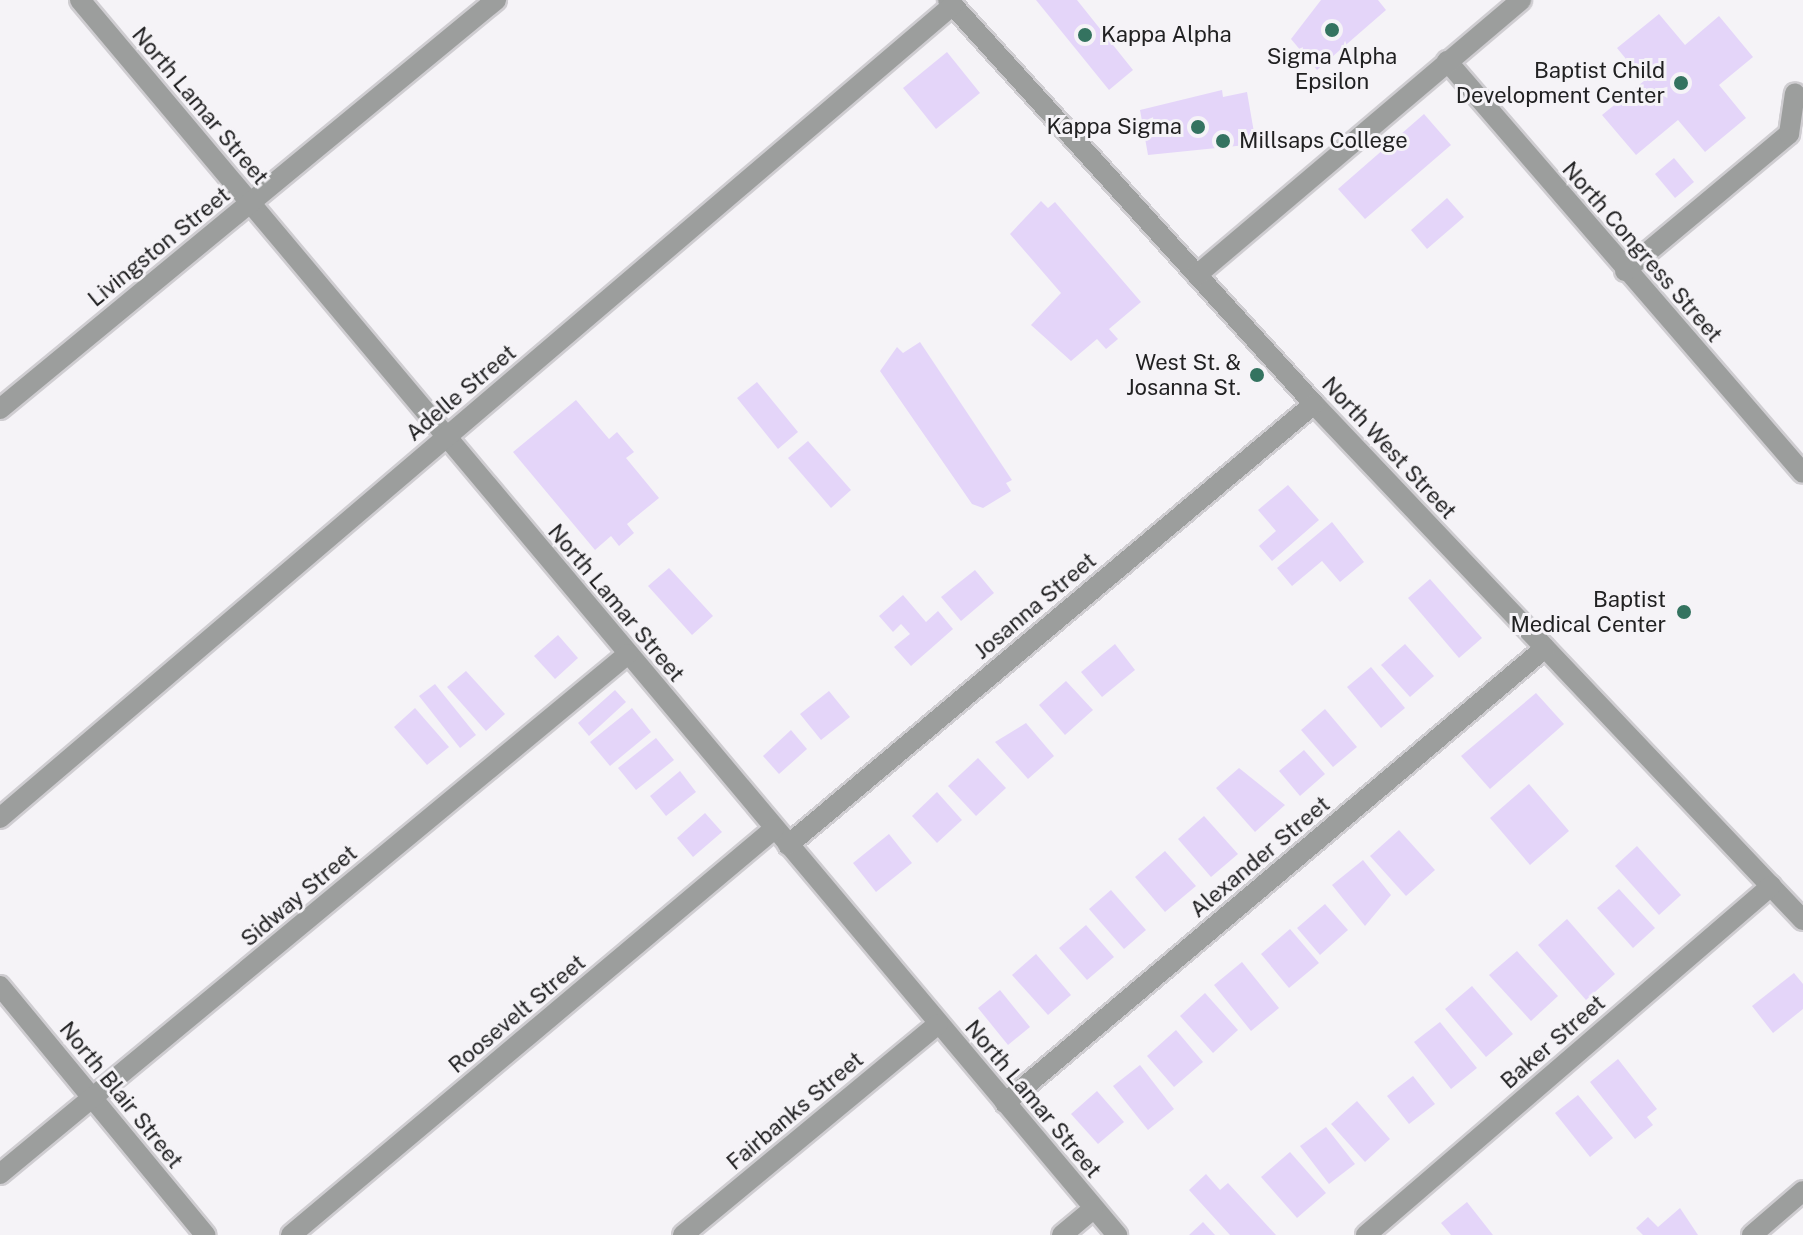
<!DOCTYPE html>
<style>
body{margin:0}
#map{position:relative;width:1803px;height:1235px;overflow:hidden;background:#f5f3f7;font-family:"Public Sans",sans-serif}
div>[style]{position:absolute}
[style*='--x']{left:calc(var(--x)*1px);top:calc(var(--y)*1px);width:calc(var(--w)*1px);rotate:calc(var(--a)*1deg)}
.building>*{inset:0;background:#e4d5f9}
.roads{filter:drop-shadow(2px 0 #cfcdd1) drop-shadow(-2px 0 #cfcdd1) drop-shadow(0 2px #cfcdd1) drop-shadow(0 -2px #cfcdd1)}
.minor>*{height:20px;margin:-10px;padding:0 10px;transform-origin:10px;border-radius:10px;background:#9c9e9d}
.dots>*{width:22px;height:22px;translate:-50% -50%;box-sizing:border-box;border:4px solid #f5f3f7;border-radius:50%}
span{translate:-50% -50%;white-space:nowrap;text-align:center;line-height:1.15;-webkit-text-stroke:6px #f5f3f7;paint-order:stroke}
.poi-label{font-size:22px;color:#212122}
.left{translate:0 -50%;text-align:left}
.right{translate:-100% -50%;text-align:right}
.street-label{font-size:22px;color:#212122}
</style>
<div id="map">
<div class="building">
<i style="clip-path:polygon(1036px 0,1077px 0,1133px 70px,1109px 90px)"></i>
<i style="clip-path:polygon(1321px 0,1378px 0,1386px 10px,1317px 70px,1291px 39px)"></i>
<i style="clip-path:polygon(1659px 14px,1685px 45px,1719px 16px,1753px 57px,1719px 85px,1746px 118px,1705px 152px,1678px 120px,1636px 155px,1602px 115px,1644px 81px,1617px 48px)"></i>
<i style="clip-path:polygon(947px 52px,980px 93px,936px 129px,903px 88px)"></i>
<i style="clip-path:polygon(1222px 90px,1223px 97px,1247px 92px,1256px 144px,1148px 155px,1140px 110px)"></i>
<i style="clip-path:polygon(1424px 114px,1451px 145px,1365px 219px,1338px 189px)"></i>
<i style="clip-path:polygon(1674px 158px,1694px 182px,1675px 198px,1655px 174px)"></i>
<i style="clip-path:polygon(1447px 198px,1464px 217px,1427px 249px,1411px 230px)"></i>
<i style="clip-path:polygon(1041px 201px,1048px 208px,1055px 202px,1141px 302px,1109px 329px,1118px 339px,1106px 349px,1097px 339px,1071px 361px,1031px 325px,1061px 293px,1010px 234px)"></i>
<i style="clip-path:polygon(920px 342px,1012px 480px,1006px 483px,1011px 491px,983px 508px,972px 504px,880px 371px,897px 347px,903px 353px)"></i>
<i style="clip-path:polygon(757px 382px,798px 432px,778px 449px,737px 398px)"></i>
<i style="clip-path:polygon(576px 400px,609px 439px,617px 432px,634px 452px,626px 458px,659px 498px,627px 524px,634px 533px,619px 546px,611px 536px,595px 550px,513px 452px)"></i>
<i style="clip-path:polygon(808px 441px,851px 490px,831px 508px,788px 458px)"></i>
<i style="clip-path:polygon(1288px 485px,1319px 520px,1272px 561px,1259px 546px,1276px 531px,1258px 510px)"></i>
<i style="clip-path:polygon(1332px 522px,1364px 562px,1340px 582px,1322px 561px,1292px 586px,1277px 568px)"></i>
<i style="clip-path:polygon(669px 568px,713px 616px,692px 635px,648px 586px)"></i>
<i style="clip-path:polygon(975px 570px,994px 593px,961px 621px,941px 597px)"></i>
<i style="clip-path:polygon(1430px 579px,1482px 638px,1459px 658px,1408px 598px)"></i>
<i style="clip-path:polygon(903px 595px,926px 622px,938px 611px,953px 629px,911px 666px,894px 647px,910px 634px,901px 624px,893px 632px,879px 616px)"></i>
<i style="clip-path:polygon(558px 635px,578px 658px,555px 679px,534px 656px)"></i>
<i style="clip-path:polygon(1115px 644px,1135px 670px,1102px 697px,1081px 672px)"></i>
<i style="clip-path:polygon(1405px 644px,1434px 676px,1410px 697px,1381px 665px)"></i>
<i style="clip-path:polygon(1371px 667px,1405px 708px,1381px 728px,1347px 687px)"></i>
<i style="clip-path:polygon(466px 671px,505px 714px,486px 731px,447px 687px)"></i>
<i style="clip-path:polygon(1066px 681px,1093px 710px,1065px 735px,1039px 705px)"></i>
<i style="clip-path:polygon(435px 684px,476px 735px,460px 748px,419px 696px)"></i>
<i style="clip-path:polygon(615px 690px,626px 702px,589px 736px,578px 723px)"></i>
<i style="clip-path:polygon(829px 691px,850px 717px,821px 740px,800px 714px)"></i>
<i style="clip-path:polygon(1536px 693px,1564px 724px,1490px 789px,1461px 756px)"></i>
<i style="clip-path:polygon(415px 708px,449px 747px,427px 765px,394px 727px)"></i>
<i style="clip-path:polygon(632px 708px,651px 732px,610px 766px,590px 742px)"></i>
<i style="clip-path:polygon(1325px 709px,1357px 747px,1333px 767px,1301px 730px)"></i>
<i style="clip-path:polygon(1026px 723px,1054px 756px,1028px 779px,995px 742px)"></i>
<i style="clip-path:polygon(791px 730px,807px 749px,779px 774px,763px 756px)"></i>
<i style="clip-path:polygon(656px 738px,674px 760px,636px 790px,618px 768px)"></i>
<i style="clip-path:polygon(1304px 750px,1325px 774px,1300px 796px,1279px 771px)"></i>
<i style="clip-path:polygon(978px 758px,1006px 788px,976px 816px,948px 786px)"></i>
<i style="clip-path:polygon(1239px 768px,1285px 805px,1255px 832px,1216px 788px)"></i>
<i style="clip-path:polygon(680px 771px,696px 792px,666px 816px,650px 796px)"></i>
<i style="clip-path:polygon(1529px 784px,1569px 831px,1530px 865px,1490px 818px)"></i>
<i style="clip-path:polygon(937px 792px,962px 820px,937px 843px,912px 816px)"></i>
<i style="clip-path:polygon(705px 813px,722px 832px,693px 857px,677px 838px)"></i>
<i style="clip-path:polygon(1204px 816px,1238px 854px,1211px 877px,1178px 839px)"></i>
<i style="clip-path:polygon(1399px 830px,1435px 870px,1406px 896px,1370px 856px)"></i>
<i style="clip-path:polygon(889px 834px,912px 863px,876px 892px,853px 863px)"></i>
<i style="clip-path:polygon(1637px 846px,1681px 895px,1659px 915px,1615px 866px)"></i>
<i style="clip-path:polygon(1165px 851px,1196px 886px,1165px 912px,1135px 877px)"></i>
<i style="clip-path:polygon(1363px 860px,1391px 895px,1365px 926px,1332px 885px)"></i>
<i style="clip-path:polygon(1619px 889px,1655px 928px,1633px 948px,1597px 908px)"></i>
<i style="clip-path:polygon(1111px 890px,1146px 930px,1124px 949px,1089px 909px)"></i>
<i style="clip-path:polygon(1325px 904px,1348px 930px,1320px 955px,1297px 928px)"></i>
<i style="clip-path:polygon(1567px 919px,1615px 974px,1586px 1000px,1538px 945px)"></i>
<i style="clip-path:polygon(1086px 925px,1114px 957px,1087px 980px,1059px 948px)"></i>
<i style="clip-path:polygon(1290px 929px,1319px 963px,1289px 988px,1261px 954px)"></i>
<i style="clip-path:polygon(1517px 951px,1558px 996px,1531px 1021px,1489px 975px)"></i>
<i style="clip-path:polygon(1036px 954px,1071px 995px,1048px 1015px,1012px 975px)"></i>
<i style="clip-path:polygon(1242px 962px,1279px 1008px,1251px 1031px,1214px 985px)"></i>
<i style="clip-path:polygon(1794px 973px,1803px 984px,1803px 1009px,1773px 1033px,1752px 1006px)"></i>
<i style="clip-path:polygon(1472px 986px,1513px 1034px,1486px 1057px,1445px 1009px)"></i>
<i style="clip-path:polygon(1000px 990px,1030px 1027px,1008px 1045px,978px 1008px)"></i>
<i style="clip-path:polygon(1205px 993px,1238px 1030px,1213px 1053px,1180px 1016px)"></i>
<i style="clip-path:polygon(1440px 1022px,1477px 1068px,1451px 1089px,1414px 1042px)"></i>
<i style="clip-path:polygon(1176px 1030px,1203px 1062px,1174px 1087px,1147px 1056px)"></i>
<i style="clip-path:polygon(1618px 1059px,1657px 1109px,1647px 1117px,1653px 1125px,1635px 1139px,1590px 1082px)"></i>
<i style="clip-path:polygon(1140px 1065px,1174px 1109px,1148px 1130px,1113px 1086px)"></i>
<i style="clip-path:polygon(1413px 1076px,1435px 1104px,1409px 1124px,1387px 1096px)"></i>
<i style="clip-path:polygon(1097px 1091px,1124px 1122px,1098px 1144px,1071px 1114px)"></i>
<i style="clip-path:polygon(1578px 1095px,1613px 1138px,1590px 1157px,1555px 1113px)"></i>
<i style="clip-path:polygon(1357px 1101px,1390px 1139px,1365px 1162px,1331px 1124px)"></i>
<i style="clip-path:polygon(1326px 1127px,1355px 1164px,1329px 1184px,1300px 1146px)"></i>
<i style="clip-path:polygon(1290px 1152px,1326px 1193px,1297px 1218px,1261px 1177px)"></i>
<i style="clip-path:polygon(1206px 1174px,1220px 1190px,1228px 1183px,1276px 1235px,1230px 1235px,1189px 1190px)"></i>
<i style="clip-path:polygon(1467px 1202px,1493px 1235px,1451px 1235px,1441px 1223px)"></i>
<i style="clip-path:polygon(1680px 1208px,1698px 1235px,1643px 1235px,1636px 1228px,1648px 1217px,1658px 1227px)"></i>
<i style="clip-path:polygon(1203px 1222px,1215px 1235px,1189px 1235px)"></i>
</div>
<div class="roads">
<div class="minor">
<i style="--x:80;--y:0;--w:1613;--a:49.98"></i>
<i style="--x:948;--y:0;--w:545;--a:47.83"></i>
<i style="--x:1314;--y:404;--w:711;--a:46.54"></i>
<i style="--x:1447;--y:61;--w:544;--a:49.17"></i>
<i style="--x:1625;--y:271;--w:214;--a:-39.9"></i>
<i style="--x:1789;--y:134;--w:41;--a:-81.7"></i>
<i style="--x:1197;--y:275;--w:425;--a:-40.3"></i>
<i style="--x:0;--y:409;--w:643;--a:-39.51"></i>
<i style="--x:0;--y:818;--w:1253;--a:-40.47"></i>
<i style="--x:788;--y:845;--w:686;--a:-39.98"></i>
<i style="--x:0;--y:986;--w:323;--a:50.5"></i>
<i style="--x:1005;--y:1103;--w:706;--a:-40.12"></i>
<i style="--x:0;--y:1174;--w:815;--a:-39.63"></i>
<i style="--x:291;--y:1235;--w:631;--a:-40.05"></i>
<i style="--x:683;--y:1235;--w:331;--a:-39.6"></i>
<i style="--x:1062;--y:1235;--w:40;--a:-40"></i>
<i style="--x:1366;--y:1235;--w:535;--a:-40.75"></i>
<i style="--x:1752;--y:1235;--w:67;--a:-40.8"></i>
</div>
</div>
<div class="dots">
<i style="left:1332px;top:30px;background:#347360"></i>
<i style="left:1085px;top:35px;background:#347360"></i>
<i style="left:1681px;top:83px;background:#347360"></i>
<i style="left:1198px;top:127px;background:#347360"></i>
<i style="left:1223px;top:141px;background:#347360"></i>
<i style="left:1257px;top:375px;background:#347360"></i>
<i style="left:1684px;top:612px;background:#347360"></i>
</div>
<div class="poi-label">
<span class="left" style="left:1101px;top:35px">Kappa Alpha</span>
<span style="left:1332px;top:69px">Sigma Alpha<br>Epsilon</span>
<span class="right" style="left:1665px;top:83px">Baptist Child<br>Development Center</span>
<span class="right" style="left:1182px;top:127px">Kappa Sigma</span>
<span class="left" style="left:1239px;top:141px">Millsaps College</span>
<span class="right" style="left:1241px;top:375px">West St. &amp;<br>Josanna St.</span>
<span class="right" style="left:1666px;top:612px">Baptist<br>Medical Center</span>
</div>
<div class="street-label">
<span style="left:200px;top:106px;rotate:50deg">North Lamar Street</span>
<span style="left:159px;top:247px;rotate:-39deg">Livingston Street</span>
<span style="left:1642px;top:252px;rotate:49deg">North Congress Street</span>
<span style="left:461px;top:393px;rotate:-40deg">Adelle Street</span>
<span style="left:1389px;top:448px;rotate:47deg">North West Street</span>
<span style="left:616px;top:603px;rotate:50deg">North Lamar Street</span>
<span style="left:1035px;top:606px;rotate:-40deg">Josanna Street</span>
<span style="left:1260px;top:857px;rotate:-40deg">Alexander Street</span>
<span style="left:299px;top:896px;rotate:-40deg">Sidway Street</span>
<span style="left:517px;top:1014px;rotate:-40deg">Roosevelt Street</span>
<span style="left:1553px;top:1042px;rotate:-41deg">Baker Street</span>
<span style="left:121px;top:1095px;rotate:51deg">North Blair Street</span>
<span style="left:1033px;top:1099px;rotate:50deg">North Lamar Street</span>
<span style="left:795px;top:1111px;rotate:-40deg">Fairbanks Street</span>
</div>
</div>
